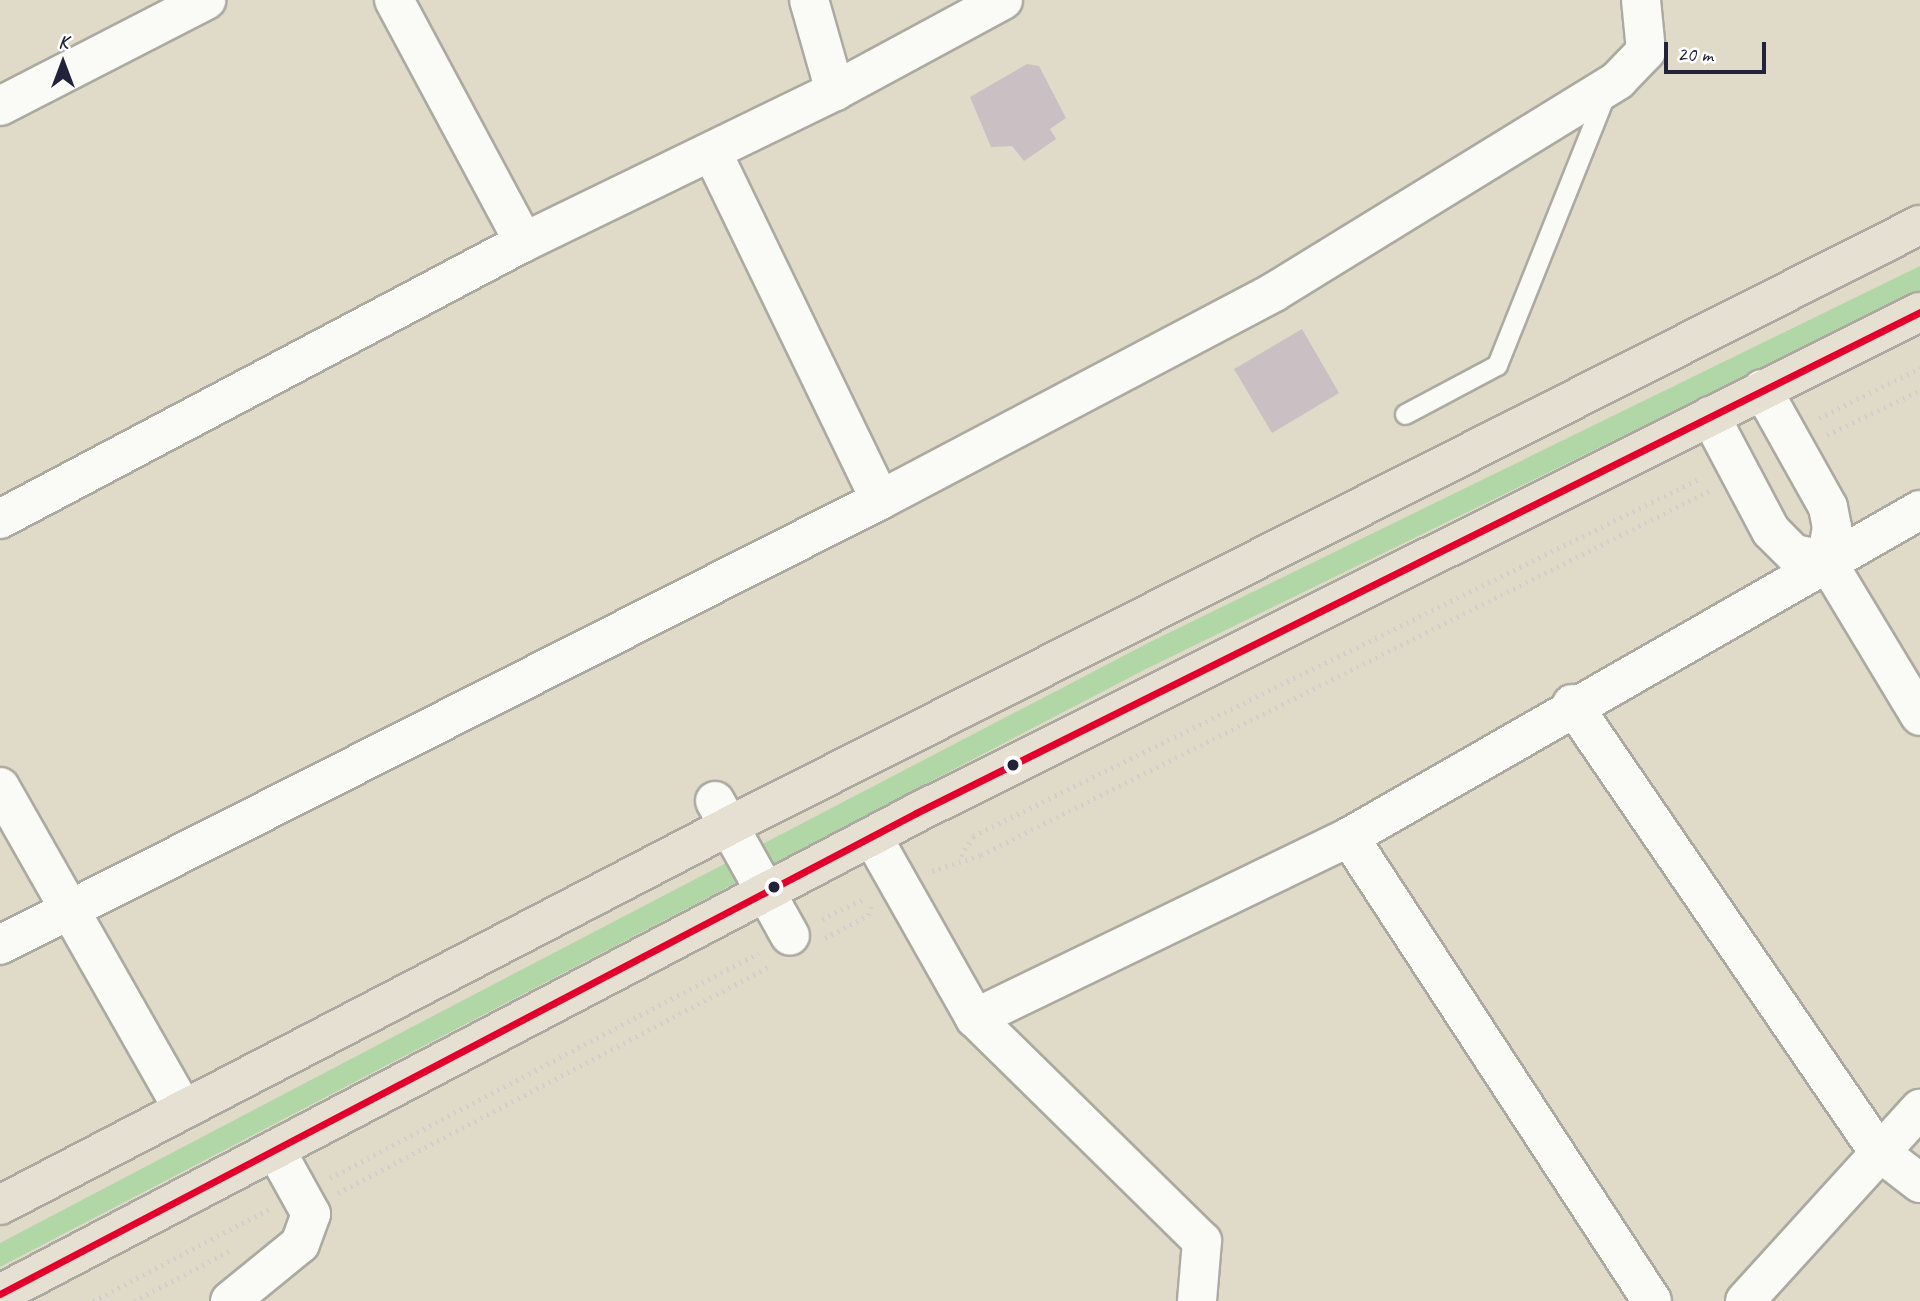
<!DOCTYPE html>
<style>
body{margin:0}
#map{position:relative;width:1920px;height:1301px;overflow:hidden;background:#dfdbc8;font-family:Caveat,sans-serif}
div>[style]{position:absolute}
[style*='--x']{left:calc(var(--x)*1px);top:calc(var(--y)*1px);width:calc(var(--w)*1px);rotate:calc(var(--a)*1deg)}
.green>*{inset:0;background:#b2d7a7}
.building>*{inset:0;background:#cabfc3}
.path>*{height:4.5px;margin-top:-2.25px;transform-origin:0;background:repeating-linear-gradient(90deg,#d0cfcb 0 2px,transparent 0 7px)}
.roads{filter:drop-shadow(2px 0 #acaaa0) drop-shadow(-2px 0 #acaaa0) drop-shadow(0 2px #acaaa0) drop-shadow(0 -2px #acaaa0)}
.lane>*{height:19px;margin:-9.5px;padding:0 9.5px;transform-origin:9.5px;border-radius:9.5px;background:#fafaf7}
.street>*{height:38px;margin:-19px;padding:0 19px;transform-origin:19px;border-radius:19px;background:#fafaf7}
.primary>*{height:38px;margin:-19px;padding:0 19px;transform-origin:19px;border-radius:19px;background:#e5e0d2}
.bus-1>*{height:7px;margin:-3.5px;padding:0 3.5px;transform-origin:3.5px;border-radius:3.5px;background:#e4002b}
.dots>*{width:19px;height:19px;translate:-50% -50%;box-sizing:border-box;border:4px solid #fff;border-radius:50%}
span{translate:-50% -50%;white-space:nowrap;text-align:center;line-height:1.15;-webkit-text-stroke:6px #fff;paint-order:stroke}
.north{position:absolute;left:28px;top:28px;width:70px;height:70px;-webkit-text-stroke:5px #fff;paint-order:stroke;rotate:0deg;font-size:19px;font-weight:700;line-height:28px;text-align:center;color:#22223b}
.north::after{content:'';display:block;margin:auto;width:24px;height:32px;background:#22223b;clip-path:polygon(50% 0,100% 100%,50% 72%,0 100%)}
.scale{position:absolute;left:1664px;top:42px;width:102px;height:32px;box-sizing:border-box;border:4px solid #22223b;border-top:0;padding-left:9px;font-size:21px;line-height:24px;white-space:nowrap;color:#22223b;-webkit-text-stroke:5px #fff;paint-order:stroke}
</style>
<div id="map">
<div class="green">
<i style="clip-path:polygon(1920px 266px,1920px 291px,1146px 669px,0 1267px,0 1243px,431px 1017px,1150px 642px)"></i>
</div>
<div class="building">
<i style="clip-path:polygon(1027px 64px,1039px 66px,1066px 118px,1050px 129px,1056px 139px,1024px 161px,1012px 146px,991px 147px,970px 97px)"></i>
<i style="clip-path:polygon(1302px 329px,1339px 393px,1272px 433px,1234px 369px)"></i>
</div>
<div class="path">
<i style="--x:1819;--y:418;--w:113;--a:-26.3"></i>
<i style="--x:1827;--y:435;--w:103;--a:-25.8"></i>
<i style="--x:961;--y:856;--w:23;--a:-59"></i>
<i style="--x:973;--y:836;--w:811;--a:-26.19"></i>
<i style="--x:932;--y:871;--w:52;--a:-18.1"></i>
<i style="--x:981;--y:855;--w:814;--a:-26.57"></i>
<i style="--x:822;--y:919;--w:47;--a:-25.5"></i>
<i style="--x:825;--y:938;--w:49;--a:-28.1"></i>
<i style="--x:868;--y:915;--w:9;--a:-69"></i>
<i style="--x:330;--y:1178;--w:484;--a:-27.7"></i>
<i style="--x:338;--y:1193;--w:488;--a:-27.7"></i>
<i style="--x:93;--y:1301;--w:199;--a:-27.6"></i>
<i style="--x:134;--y:1301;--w:112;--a:-27.7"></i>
</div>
<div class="roads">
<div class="lane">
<i style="--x:1405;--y:414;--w:104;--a:-28"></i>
<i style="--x:1497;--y:365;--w:293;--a:-68.2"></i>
</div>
<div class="street">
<i style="--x:394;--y:0;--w:275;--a:61.8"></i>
<i style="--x:809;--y:0;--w:95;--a:74.1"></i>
<i style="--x:0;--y:106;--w:232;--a:-27.2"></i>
<i style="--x:712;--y:152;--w:386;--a:64.2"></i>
<i style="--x:1762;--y:389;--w:135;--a:60.8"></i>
<i style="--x:1828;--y:507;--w:20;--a:79"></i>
<i style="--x:1832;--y:527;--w:34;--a:100"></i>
<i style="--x:1826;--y:560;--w:182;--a:58.9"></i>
<i style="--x:1710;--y:416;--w:130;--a:62.1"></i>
<i style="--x:1771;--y:531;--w:33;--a:45"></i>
<i style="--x:1794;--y:554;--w:33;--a:11"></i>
<i style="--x:0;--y:519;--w:593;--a:-27.86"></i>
<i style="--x:524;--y:242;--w:346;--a:-25.9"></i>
<i style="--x:835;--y:91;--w:191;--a:-28.4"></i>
<i style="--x:1572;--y:704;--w:542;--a:55.61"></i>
<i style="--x:1878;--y:1151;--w:53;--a:37.3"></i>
<i style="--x:0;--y:787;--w:369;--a:60.4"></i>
<i style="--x:715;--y:801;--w:154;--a:60.9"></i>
<i style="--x:1349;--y:837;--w:554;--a:56.85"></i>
<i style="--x:873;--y:838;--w:207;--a:60.5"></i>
<i style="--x:975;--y:1018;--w:318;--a:44.5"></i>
<i style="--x:1202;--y:1241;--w:60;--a:94.8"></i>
<i style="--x:0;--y:945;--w:986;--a:-26.82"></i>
<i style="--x:880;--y:500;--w:446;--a:-27.8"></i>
<i style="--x:1274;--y:292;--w:404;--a:-31.6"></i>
<i style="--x:1618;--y:80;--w:40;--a:-46"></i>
<i style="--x:1646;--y:51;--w:51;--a:-95.6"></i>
<i style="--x:975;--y:1018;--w:415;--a:-25.8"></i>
<i style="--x:1349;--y:837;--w:658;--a:-29.8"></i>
<i style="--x:230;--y:1301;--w:90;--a:-39.2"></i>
<i style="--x:300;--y:1244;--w:32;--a:-70"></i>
<i style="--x:311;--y:1214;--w:74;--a:-119"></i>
<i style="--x:1745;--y:1301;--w:260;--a:-47.7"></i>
</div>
<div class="primary">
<i style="--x:0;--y:1205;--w:822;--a:-27.47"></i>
<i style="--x:729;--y:826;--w:1334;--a:-26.78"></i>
<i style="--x:0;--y:1294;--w:1035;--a:-27.7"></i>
<i style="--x:916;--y:813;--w:1122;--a:-26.52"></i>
</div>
</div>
<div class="bus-1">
<i style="--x:0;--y:1294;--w:1035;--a:-27.7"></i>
<i style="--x:916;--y:813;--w:1122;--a:-26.52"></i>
</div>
<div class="dots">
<i style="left:1013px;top:765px;background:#22223b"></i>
<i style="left:774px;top:887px;background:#22223b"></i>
</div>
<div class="north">K</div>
<div class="scale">20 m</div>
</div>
